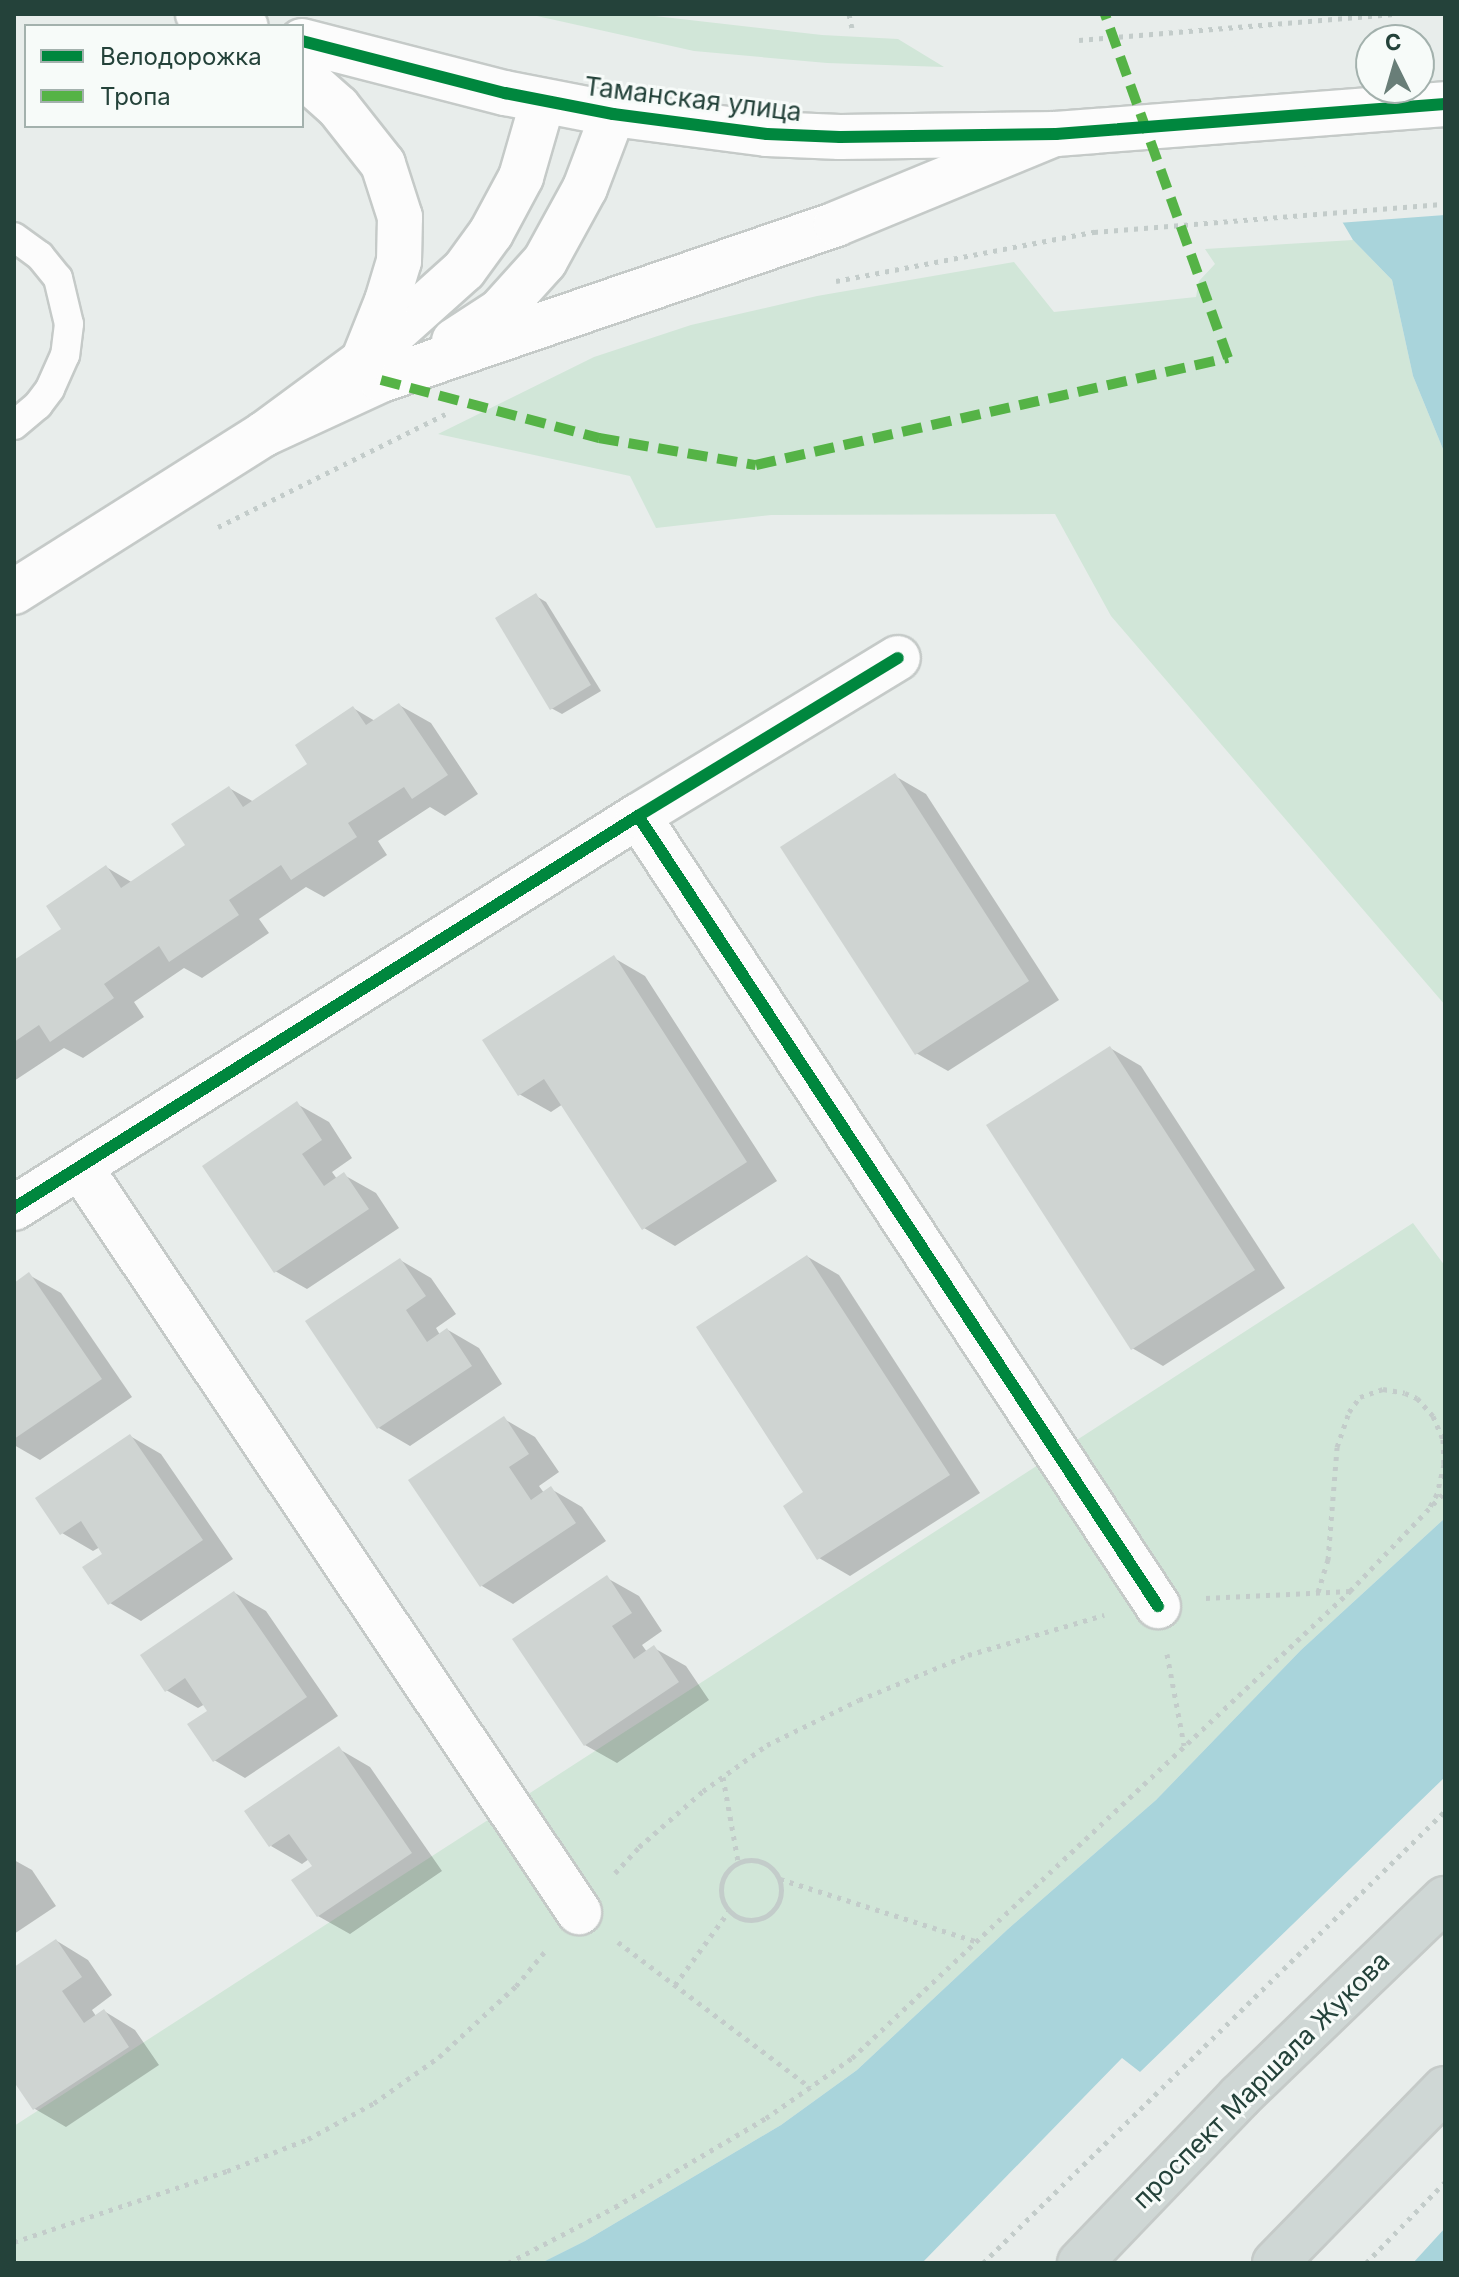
<!DOCTYPE html>
<meta charset="utf-8">
<style>
body{margin:0}
#map{position:relative;width:1459px;height:2277px;overflow:hidden;background:#e8edeb;font-family:Inter,sans-serif}
div>[style]{position:absolute}
[style*='--x']{left:calc(var(--x)*1px);top:calc(var(--y)*1px);width:calc(var(--w)*1px);rotate:calc(var(--a)*1deg)}
.green>*{inset:0;background:#d1e6d8}
.water>*{inset:0;background:#a9d4db}
.pier>*{inset:0;background:#e8edeb}
.shadow>*{inset:0;background:#0003}
.building>*{inset:0;background:#cfd4d2}
.path>*{height:5px;margin-top:-2.5px;transform-origin:0;background:repeating-linear-gradient(90deg,#c3ccca 0 4px,transparent 0 10px)}
.path>.ring{margin:-2.5px;padding:0;box-sizing:content-box;background:none;border:5px solid #c3ccca;border-radius:50%}
.roads{filter:drop-shadow(2px 0 #c5cac8) drop-shadow(-2px 0 #c5cac8) drop-shadow(0 2px #c5cac8) drop-shadow(0 -2px #c5cac8)}
.lane>*{height:28px;margin:-14px;padding:0 14px;transform-origin:14px;border-radius:14px;background:#fcfcfc}
.street>*{height:44px;margin:-22px;padding:0 22px;transform-origin:22px;border-radius:22px;background:#fcfcfc}
.secondary>*{height:44px;margin:-22px;padding:0 22px;transform-origin:22px;border-radius:22px;background:#fcfcfc}
.primary>*{height:44px;margin:-22px;padding:0 22px;transform-origin:22px;border-radius:22px;background:#cfd7d5}
.quiet>*{height:10px;margin-top:-5px;transform-origin:0;background:repeating-linear-gradient(90deg,#55b346 0 20px,transparent 0 30px)}
.cycleway>*{height:12px;margin:-6px;padding:0 6px;transform-origin:6px;border-radius:6px;background:#00873e}
span{translate:-50% -50%;white-space:nowrap;text-align:center;line-height:1.15;-webkit-text-stroke:6px #f7fbf9;paint-order:stroke}
.street-label{font-size:26px;color:#24423a}
.frame{position:absolute;inset:0;border:16px solid #24423a;pointer-events:none}
.legend{position:absolute;left:24px;top:24px;width:280px;height:104px;box-sizing:border-box;background:#f7fbf9;border:2px solid #a3b1ad;margin:0;padding:10px 14px;list-style:none;font-size:24px;color:#24423a}
.legend li{display:flex;align-items:center;gap:16px;height:40px}
.legend b{width:40px;border:2px solid #a3b1ad}
.north{position:absolute;left:1355px;top:24px;width:80px;height:80px;box-sizing:border-box;background:#f7fbf9;border:2px solid #a3b1ad;border-radius:50%;rotate:355deg;font-size:22px;font-weight:700;line-height:32px;text-align:center;color:#24423a}
.north::after{content:'';display:block;margin:auto;width:28px;height:36px;background:#697e78;clip-path:polygon(50% 0,100% 100%,50% 72%,0 100%)}
</style>
<div id="map">
<div class="green">
<i style="clip-path:polygon(528px 14px,637px 14px,822px 35px,898px 39px,944px 67px,827px 63px,694px 51px)"></i>
<i style="clip-path:polygon(1353px 240px,1392px 280px,1413px 376px,1445px 454px,1445px 1005px,1111px 616px,1055px 514px,771px 515px,656px 528px,630px 476px,438px 434px,594px 357px,691px 325px,817px 296px,1014px 262px,1054px 312px,1196px 297px,1199px 281px,1215px 264px,1205px 249px)"></i>
<i style="clip-path:polygon(1413px 1223px,1445px 1266px,1445px 1518px,1301px 1650px,1156px 1800px,1008px 1929px,857px 2070px,781px 2125px,585px 2241px,541px 2263px,14px 2263px,14px 2126px)"></i>
</div>
<div class="water">
<i style="clip-path:polygon(evenodd,1220px 14px,1445px 14px,1445px 454px,1413px 376px,1392px 280px,1353px 240px,1220px 14px,1371px 40px,1419px 40px,1419px 88px,1371px 88px,1371px 40px)"></i>
<i style="clip-path:polygon(1445px 1518px,1445px 2263px,541px 2263px,585px 2241px,781px 2125px,857px 2070px,1008px 1929px,1156px 1800px,1301px 1650px)"></i>
</div>
<div class="pier">
<i style="clip-path:polygon(evenodd,1216px 14px,1445px 14px,1445px 215px,1338px 223px,1216px 14px,1371px 40px,1419px 40px,1419px 88px,1371px 88px,1371px 40px)"></i>
<i style="clip-path:polygon(1445px 1777px,1445px 2228px,1413px 2263px,922px 2263px,1122px 2058px,1140px 2072px)"></i>
</div>
<div class="shadow">
<i style="clip-path:polygon(536px 596px,546px 602px,601px 691px,562px 714px,551px 708px)"></i>
<i style="clip-path:polygon(399px 705px,431px 723px,478px 794px,445px 816px,430px 807px,378px 841px,387px 855px,324px 897px,306px 887px,259px 919px,269px 933px,202px 978px,184px 968px,134px 1002px,144px 1017px,83px 1058px,64px 1048px,14px 1081px,14px 963px,64px 929px,106px 867px,133px 883px,188px 846px,229px 788px,254px 802px,310px 765px,353px 708px,375px 721px)"></i>
<i style="clip-path:polygon(895px 776px,926px 794px,1059px 1000px,948px 1071px,916px 1053px)"></i>
<i style="clip-path:polygon(614px 958px,645px 976px,777px 1181px,675px 1246px,644px 1228px,563px 1104px,551px 1112px,519px 1094px)"></i>
<i style="clip-path:polygon(1110px 1048px,1141px 1066px,1285px 1288px,1163px 1366px,1132px 1348px)"></i>
<i style="clip-path:polygon(297px 1104px,329px 1122px,352px 1158px,332px 1172px,337px 1179px,344px 1175px,376px 1193px,399px 1228px,307px 1289px,275px 1271px)"></i>
<i style="clip-path:polygon(808px 1257px,839px 1275px,980px 1493px,850px 1576px,819px 1558px,805px 1493px)"></i>
<i style="clip-path:polygon(400px 1260px,431px 1278px,456px 1314px,436px 1328px,440px 1335px,448px 1330px,479px 1348px,502px 1384px,410px 1446px,379px 1428px)"></i>
<i style="clip-path:polygon(29px 1275px,61px 1293px,132px 1397px,40px 1460px,14px 1445px,14px 1285px)"></i>
<i style="clip-path:polygon(504px 1419px,535px 1437px,559px 1472px,539px 1486px,544px 1493px,551px 1489px,582px 1507px,606px 1541px,513px 1604px,482px 1586px)"></i>
<i style="clip-path:polygon(130px 1436px,161px 1454px,233px 1559px,141px 1621px,110px 1603px,105px 1554px,100px 1547px,93px 1551px,62px 1533px)"></i>
<i style="clip-path:polygon(607px 1578px,639px 1596px,662px 1631px,642px 1645px,647px 1652px,654px 1648px,686px 1666px,709px 1700px,617px 1763px,585px 1745px)"></i>
<i style="clip-path:polygon(235px 1593px,266px 1611px,338px 1716px,245px 1778px,214px 1760px,210px 1711px,205px 1704px,198px 1708px,166px 1690px)"></i>
<i style="clip-path:polygon(339px 1749px,370px 1767px,442px 1871px,350px 1934px,318px 1916px,314px 1867px,309px 1859px,302px 1864px,271px 1846px)"></i>
<i style="clip-path:polygon(14px 1860px,32px 1870px,56px 1906px,14px 1934px)"></i>
<i style="clip-path:polygon(57px 1941px,88px 1960px,112px 1995px,92px 2010px,96px 2016px,104px 2011px,135px 2030px,159px 2065px,66px 2127px,35px 2109px,14px 2078px,14px 1970px)"></i>
</div>
<div class="building">
<i style="clip-path:polygon(536px 593px,591px 685px,550px 710px,495px 618px)"></i>
<i style="clip-path:polygon(399px 703px,448px 775px,412px 799px,404px 787px,348px 823px,357px 837px,291px 880px,281px 865px,229px 900px,239px 915px,169px 962px,159px 946px,104px 984px,114px 998px,50px 1042px,39px 1025px,14px 1042px,14px 960px,61px 929px,46px 906px,106px 865px,121px 888px,185px 845px,171px 824px,229px 786px,243px 807px,307px 764px,295px 745px,353px 706px,366px 725px)"></i>
<i style="clip-path:polygon(895px 773px,1029px 981px,915px 1055px,780px 847px)"></i>
<i style="clip-path:polygon(614px 955px,747px 1162px,642px 1230px,544px 1079px,518px 1096px,482px 1040px)"></i>
<i style="clip-path:polygon(1110px 1046px,1255px 1270px,1131px 1350px,986px 1125px)"></i>
<i style="clip-path:polygon(297px 1101px,322px 1140px,302px 1154px,324px 1186px,344px 1172px,369px 1209px,274px 1273px,202px 1166px)"></i>
<i style="clip-path:polygon(807px 1255px,950px 1475px,817px 1560px,783px 1506px,803px 1492px,696px 1327px)"></i>
<i style="clip-path:polygon(400px 1258px,426px 1296px,406px 1310px,427px 1342px,447px 1328px,472px 1366px,377px 1429px,305px 1321px)"></i>
<i style="clip-path:polygon(29px 1272px,102px 1379px,14px 1439px,14px 1283px)"></i>
<i style="clip-path:polygon(504px 1416px,529px 1454px,509px 1467px,531px 1500px,551px 1486px,576px 1523px,480px 1587px,408px 1480px)"></i>
<i style="clip-path:polygon(130px 1434px,203px 1540px,108px 1605px,82px 1567px,102px 1554px,81px 1521px,60px 1535px,35px 1498px)"></i>
<i style="clip-path:polygon(607px 1575px,632px 1613px,612px 1626px,634px 1659px,654px 1645px,679px 1682px,584px 1746px,512px 1639px)"></i>
<i style="clip-path:polygon(234px 1591px,307px 1697px,213px 1762px,187px 1724px,207px 1711px,185px 1678px,165px 1692px,140px 1655px)"></i>
<i style="clip-path:polygon(339px 1746px,412px 1853px,317px 1917px,291px 1880px,312px 1866px,289px 1834px,269px 1847px,244px 1811px)"></i>
<i style="clip-path:polygon(56px 1939px,82px 1977px,62px 1991px,84px 2023px,104px 2009px,129px 2047px,33px 2110px,14px 2082px,14px 1967px)"></i>
</div>
<div class="path">
<i style="--x:849;--y:14;--w:14;--a:78"></i>
<i style="--x:1079;--y:40;--w:316;--a:-4.7"></i>
<i style="--x:836;--y:281;--w:263;--a:-10.8"></i>
<i style="--x:1094;--y:232;--w:352;--a:-4.6"></i>
<i style="--x:218;--y:527;--w:254;--a:-26.4"></i>
<i style="--x:1350;--y:1591;--w:137;--a:-46.2"></i>
<i style="--x:1318;--y:1592;--w:34;--a:-73"></i>
<i style="--x:1328;--y:1560;--w:113;--a:-85.4"></i>
<i style="--x:1337;--y:1447;--w:37;--a:-71"></i>
<i style="--x:1349;--y:1412;--w:19;--a:-54"></i>
<i style="--x:1360;--y:1397;--w:24;--a:-19"></i>
<i style="--x:1383;--y:1389;--w:22;--a:10"></i>
<i style="--x:1405;--y:1393;--w:13;--a:23"></i>
<i style="--x:1417;--y:1398;--w:24;--a:48"></i>
<i style="--x:1433;--y:1416;--w:25;--a:67"></i>
<i style="--x:1443;--y:1439;--w:25;--a:88"></i>
<i style="--x:1444;--y:1464;--w:31;--a:103"></i>
<i style="--x:1437;--y:1494;--w:18;--a:119"></i>
<i style="--x:1167;--y:1654;--w:93;--a:79.4"></i>
<i style="--x:723;--y:1777;--w:85;--a:79.9"></i>
<i class="ring" style="left:721px;top:1860px;width:55px;height:55px"></i>
<i style="--x:615;--y:1873;--w:35;--a:-47"></i>
<i style="--x:639;--y:1847;--w:85;--a:-41.2"></i>
<i style="--x:703;--y:1791;--w:79;--a:-35.7"></i>
<i style="--x:767;--y:1745;--w:102;--a:-26.1"></i>
<i style="--x:859;--y:1700;--w:118;--a:-22.4"></i>
<i style="--x:968;--y:1655;--w:142;--a:-16.4"></i>
<i style="--x:780;--y:1879;--w:206;--a:17.6"></i>
<i style="--x:618;--y:1942;--w:241;--a:37.1"></i>
<i style="--x:675;--y:1985;--w:92;--a:-53.9"></i>
<i style="--x:14;--y:2242;--w:225;--a:-18.4"></i>
<i style="--x:227;--y:2171;--w:87;--a:-21.6"></i>
<i style="--x:308;--y:2139;--w:75;--a:-28.6"></i>
<i style="--x:374;--y:2103;--w:80;--a:-35.3"></i>
<i style="--x:439;--y:2057;--w:105;--a:-42.7"></i>
<i style="--x:516;--y:1986;--w:48;--a:-50"></i>
<i style="--x:508;--y:2263;--w:121;--a:-27.6"></i>
<i style="--x:615;--y:2207;--w:175;--a:-30.5"></i>
<i style="--x:766;--y:2118;--w:105;--a:-34.9"></i>
<i style="--x:852;--y:2058;--w:683;--a:-43.16"></i>
<i style="--x:1350;--y:1591;--w:145;--a:177.2"></i>
<i style="--x:983;--y:2263;--w:646;--a:-44.37"></i>
<i style="--x:1366;--y:2263;--w:113;--a:-45.7"></i>
</div>
<div class="roads">
<div class="lane">
<i style="--x:14;--y:237;--w:32;--a:36"></i>
<i style="--x:40;--y:256;--w:28;--a:51"></i>
<i style="--x:58;--y:278;--w:47;--a:76.6"></i>
<i style="--x:69;--y:324;--w:31;--a:97"></i>
<i style="--x:65;--y:355;--w:37;--a:114"></i>
<i style="--x:50;--y:389;--w:20;--a:127"></i>
<i style="--x:38;--y:405;--w:31;--a:140"></i>
</div>
<div class="street">
<i style="--x:454;--y:341;--w:55;--a:-33.1"></i>
<i style="--x:500;--y:311;--w:67;--a:-48"></i>
<i style="--x:545;--y:261;--w:83;--a:-61.3"></i>
<i style="--x:585;--y:188;--w:79;--a:-69.3"></i>
<i style="--x:368;--y:356;--w:129;--a:-41.9"></i>
<i style="--x:464;--y:270;--w:46;--a:-53.9"></i>
<i style="--x:491;--y:233;--w:64;--a:-61.8"></i>
<i style="--x:521;--y:177;--w:79;--a:-73.9"></i>
<i style="--x:264;--y:434;--w:129;--a:-24.8"></i>
<i style="--x:381;--y:380;--w:481;--a:-18.9"></i>
<i style="--x:836;--y:224;--w:236;--a:-22.4"></i>
<i style="--x:14;--y:592;--w:296;--a:-32.3"></i>
<i style="--x:264;--y:434;--w:123;--a:-36.4"></i>
<i style="--x:363;--y:361;--w:65;--a:-68.2"></i>
<i style="--x:387;--y:301;--w:42;--a:-73.3"></i>
<i style="--x:399;--y:261;--w:44;--a:-88.7"></i>
<i style="--x:400;--y:217;--w:56;--a:-107.8"></i>
<i style="--x:383;--y:164;--w:73;--a:-128.3"></i>
<i style="--x:338;--y:107;--w:48;--a:-138.4"></i>
<i style="--x:638;--y:816;--w:946;--a:56.65"></i>
<i style="--x:80;--y:1167;--w:897;--a:56.19"></i>
<i style="--x:14;--y:1208;--w:737;--a:-32.14"></i>
<i style="--x:638;--y:816;--w:304;--a:-31.3"></i>
</div>
<div class="secondary">
<i style="--x:198;--y:14;--w:49;--a:14.3"></i>
<i style="--x:302;--y:41;--w:210;--a:14.4"></i>
<i style="--x:505;--y:93;--w:110;--a:11"></i>
<i style="--x:613;--y:114;--w:155;--a:7.4"></i>
<i style="--x:767;--y:134;--w:73;--a:2.4"></i>
<i style="--x:840;--y:137;--w:216;--a:-0.8"></i>
<i style="--x:1056;--y:134;--w:390;--a:-4.4"></i>
</div>
<div class="primary">
<i style="--x:1080;--y:2263;--w:230;--a:-46.2"></i>
<i style="--x:1239;--y:2097;--w:286;--a:-43.9"></i>
<i style="--x:1275;--y:2263;--w:243;--a:-45.7"></i>
</div>
</div>
<div class="quiet">
<i style="--x:381;--y:380;--w:226;--a:14.9"></i>
<i style="--x:599;--y:438;--w:159;--a:9.8"></i>
<i style="--x:756;--y:465;--w:484;--a:-12.8"></i>
<i style="--x:1228;--y:358;--w:365;--a:-109.7"></i>
</div>
<div class="cycleway">
<i style="--x:302;--y:41;--w:210;--a:14.4"></i>
<i style="--x:505;--y:93;--w:110;--a:11"></i>
<i style="--x:613;--y:114;--w:155;--a:7.4"></i>
<i style="--x:767;--y:134;--w:73;--a:2.4"></i>
<i style="--x:840;--y:137;--w:216;--a:-0.8"></i>
<i style="--x:1056;--y:134;--w:390;--a:-4.4"></i>
<i style="--x:638;--y:816;--w:946;--a:56.65"></i>
<i style="--x:14;--y:1208;--w:737;--a:-32.14"></i>
<i style="--x:638;--y:816;--w:304;--a:-31.3"></i>
</div>
<div class="street-label">
<span style="left:693px;top:99px;rotate:7deg">Таманская улица</span>
<span style="left:1261px;top:2080px;rotate:-45deg">проспект Маршала Жукова</span>
</div>
<div class="frame"></div>
<ul class="legend">
<li><b style="height:10px;background:#00873e"></b>Велодорожка</li>
<li><b style="height:10px;background:#55b346"></b>Тропа</li>
</ul>
<div class="north">С</div>
</div>
